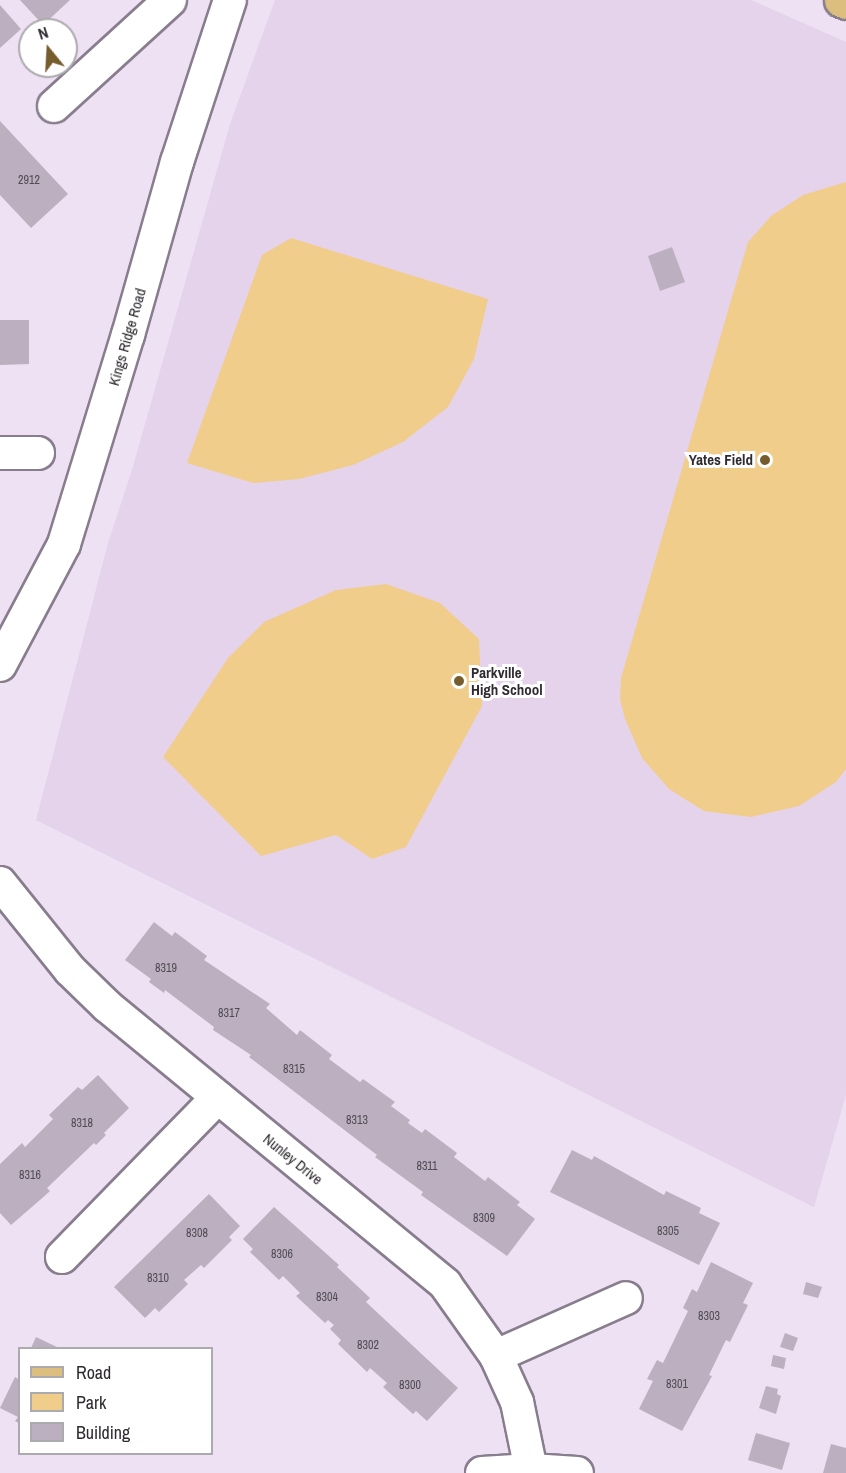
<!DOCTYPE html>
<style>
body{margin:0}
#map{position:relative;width:846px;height:1473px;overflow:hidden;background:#eee1f3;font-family:"Archivo Narrow",sans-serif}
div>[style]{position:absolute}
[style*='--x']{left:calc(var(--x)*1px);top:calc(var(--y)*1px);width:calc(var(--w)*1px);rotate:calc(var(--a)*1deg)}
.built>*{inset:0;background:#e4d3eb}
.green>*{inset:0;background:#f1cd8c}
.building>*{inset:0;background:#bbafc0}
.roads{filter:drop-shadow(2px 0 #887d8d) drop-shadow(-2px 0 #887d8d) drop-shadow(0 2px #887d8d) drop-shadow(0 -2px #887d8d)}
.minor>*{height:32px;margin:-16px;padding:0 16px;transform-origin:16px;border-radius:16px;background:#fff}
.major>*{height:33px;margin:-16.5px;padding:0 16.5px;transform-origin:16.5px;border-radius:16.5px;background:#dcbe7f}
.dots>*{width:16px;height:16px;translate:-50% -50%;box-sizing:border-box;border:3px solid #fff;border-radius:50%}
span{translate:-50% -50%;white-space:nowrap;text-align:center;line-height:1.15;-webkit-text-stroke:6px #fff;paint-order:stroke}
.number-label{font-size:12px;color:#514b54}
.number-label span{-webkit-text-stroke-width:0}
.street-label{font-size:15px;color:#2e2a30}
.poi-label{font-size:15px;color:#2e2a30;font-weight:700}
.right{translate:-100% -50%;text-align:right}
.left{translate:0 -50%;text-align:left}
.legend{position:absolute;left:18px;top:1347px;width:195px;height:108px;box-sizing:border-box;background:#fff;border:2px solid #abaaac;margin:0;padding:8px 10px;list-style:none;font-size:18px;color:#2e2a30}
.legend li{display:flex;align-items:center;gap:12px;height:30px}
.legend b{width:30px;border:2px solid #abaaac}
.north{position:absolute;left:18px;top:18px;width:60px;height:60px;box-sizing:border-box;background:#fff;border:2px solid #abaaac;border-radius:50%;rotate:342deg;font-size:16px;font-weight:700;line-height:24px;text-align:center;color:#2e2a30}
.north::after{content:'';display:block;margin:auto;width:21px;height:27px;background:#765d2e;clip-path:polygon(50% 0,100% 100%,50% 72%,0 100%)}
</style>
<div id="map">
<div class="built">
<i style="clip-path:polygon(275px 0,751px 0,846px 42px,846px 1095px,814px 1207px,36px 820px,108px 543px,132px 470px,230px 124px)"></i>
</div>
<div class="green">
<i style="clip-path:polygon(846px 182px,846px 769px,836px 782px,799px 806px,751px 817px,704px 811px,669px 789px,642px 758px,625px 719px,620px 699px,621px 678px,748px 242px,771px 216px,803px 195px)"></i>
<i style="clip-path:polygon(291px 238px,488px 299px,474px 359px,448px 407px,403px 442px,353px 465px,299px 479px,253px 483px,187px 463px,262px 255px)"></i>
<i style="clip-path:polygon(386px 584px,440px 603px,479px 639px,482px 706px,406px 847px,372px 859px,336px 835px,261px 856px,163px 757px,228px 658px,264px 622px,336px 590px)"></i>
</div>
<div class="building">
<i style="clip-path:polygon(20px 0,70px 0,43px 25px)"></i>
<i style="clip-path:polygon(0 5px,21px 29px,0 48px)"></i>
<i style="clip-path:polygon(0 121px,68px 194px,31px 228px,0 195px)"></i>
<i style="clip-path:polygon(672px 247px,685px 282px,660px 291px,648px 256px)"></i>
<i style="clip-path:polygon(0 320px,29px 320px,29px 364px,0 365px)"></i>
<i style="clip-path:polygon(154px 922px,172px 936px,175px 932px,207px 956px,204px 960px,270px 1004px,266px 1008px,297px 1035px,300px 1030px,332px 1055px,329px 1059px,360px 1082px,363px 1079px,395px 1102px,391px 1106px,410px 1120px,408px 1123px,422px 1133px,425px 1129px,457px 1153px,454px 1157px,485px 1181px,488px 1177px,520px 1202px,517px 1205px,535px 1219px,507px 1256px,421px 1195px,423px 1192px,375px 1157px,377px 1155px,249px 1057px,251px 1055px,213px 1030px,214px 1027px,165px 990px,164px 993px,149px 982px,151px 979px,125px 960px)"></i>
<i style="clip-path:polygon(98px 1075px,129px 1108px,104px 1133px,106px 1135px,96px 1145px,94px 1143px,47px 1188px,50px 1191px,40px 1200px,11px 1225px,0 1213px,0 1164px,22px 1143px,25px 1147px,53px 1119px,49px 1115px,78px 1087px,82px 1090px)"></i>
<i style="clip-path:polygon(572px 1150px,592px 1160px,594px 1156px,664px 1195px,666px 1191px,701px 1208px,699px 1213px,720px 1223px,699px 1265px,550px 1192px)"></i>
<i style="clip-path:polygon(209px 1194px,240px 1226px,229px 1237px,232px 1240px,204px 1268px,201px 1265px,184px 1280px,188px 1284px,159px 1312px,155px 1308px,145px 1318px,114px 1287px)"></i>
<i style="clip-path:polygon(274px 1207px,339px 1265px,337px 1267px,370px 1298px,366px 1302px,458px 1388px,427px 1421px,416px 1411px,413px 1414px,383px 1387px,387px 1383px,370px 1368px,367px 1372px,338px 1344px,341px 1340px,330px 1329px,334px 1325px,328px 1320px,325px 1323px,296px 1296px,300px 1293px,283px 1276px,279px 1280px,250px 1252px,253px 1249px,243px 1239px)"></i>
<i style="clip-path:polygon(711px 1262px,753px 1283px,743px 1303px,748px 1305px,730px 1342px,726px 1340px,709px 1375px,712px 1376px,682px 1431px,639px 1409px,653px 1381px,647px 1379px,657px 1360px,663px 1363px,688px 1311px,683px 1308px,692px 1289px,697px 1292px)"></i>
<i style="clip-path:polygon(806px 1282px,822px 1287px,818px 1298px,803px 1294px)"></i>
<i style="clip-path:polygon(785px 1333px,798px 1338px,793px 1351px,780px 1347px)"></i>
<i style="clip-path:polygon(36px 1337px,59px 1348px,31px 1348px)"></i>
<i style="clip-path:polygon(773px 1355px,786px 1358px,784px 1369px,771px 1366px)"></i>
<i style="clip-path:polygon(15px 1377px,20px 1380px,20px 1424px,15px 1421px,18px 1417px,0 1408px)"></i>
<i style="clip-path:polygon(766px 1386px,778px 1389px,777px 1394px,781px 1396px,776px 1414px,759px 1408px)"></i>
<i style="clip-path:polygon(756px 1433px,790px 1443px,782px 1470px,748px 1460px)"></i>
<i style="clip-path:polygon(831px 1444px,846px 1448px,846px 1473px,823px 1473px)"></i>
</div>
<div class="roads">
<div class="minor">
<i style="--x:54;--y:106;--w:157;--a:-42.4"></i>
<i style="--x:0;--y:453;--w:38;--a:0"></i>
<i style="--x:0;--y:665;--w:137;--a:-62.1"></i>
<i style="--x:64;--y:544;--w:219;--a:-73"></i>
<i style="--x:128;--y:335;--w:180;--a:-74.2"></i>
<i style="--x:177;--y:162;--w:170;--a:-71.9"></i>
<i style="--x:0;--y:883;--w:112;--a:51.2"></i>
<i style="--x:70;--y:970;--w:52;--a:44.2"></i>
<i style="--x:107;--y:1006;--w:438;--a:39.4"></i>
<i style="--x:445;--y:1284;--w:88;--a:54.7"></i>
<i style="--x:496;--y:1356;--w:51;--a:65.5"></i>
<i style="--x:517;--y:1402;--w:69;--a:78.4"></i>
<i style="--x:62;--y:1257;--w:223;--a:-45.7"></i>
<i style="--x:496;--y:1356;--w:142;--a:-24"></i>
<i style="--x:482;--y:1473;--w:49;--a:-3.5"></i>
<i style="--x:531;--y:1470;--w:46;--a:3.7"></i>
</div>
<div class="major">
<i style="--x:841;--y:0;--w:5;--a:22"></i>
</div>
</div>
<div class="dots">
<i style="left:765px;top:460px;background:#765d2e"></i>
<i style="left:459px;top:681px;background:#765d2e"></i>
</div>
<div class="number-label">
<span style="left:29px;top:181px">2912</span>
<span style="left:166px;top:969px">8319</span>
<span style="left:229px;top:1014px">8317</span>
<span style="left:294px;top:1070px">8315</span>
<span style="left:357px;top:1121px">8313</span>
<span style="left:82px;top:1124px">8318</span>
<span style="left:427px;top:1167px">8311</span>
<span style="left:30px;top:1176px">8316</span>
<span style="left:484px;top:1219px">8309</span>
<span style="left:668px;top:1232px">8305</span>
<span style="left:197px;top:1234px">8308</span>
<span style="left:282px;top:1255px">8306</span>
<span style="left:158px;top:1279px">8310</span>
<span style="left:327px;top:1298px">8304</span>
<span style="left:709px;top:1317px">8303</span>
<span style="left:368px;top:1346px">8302</span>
<span style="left:677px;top:1385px">8301</span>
<span style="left:410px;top:1386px">8300</span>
</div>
<div class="street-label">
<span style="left:127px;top:337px;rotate:-74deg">Kings Ridge Road</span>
<span style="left:293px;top:1159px;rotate:39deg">Nunley Drive</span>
</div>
<div class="poi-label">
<span class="right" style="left:753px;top:460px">Yates Field</span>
<span class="left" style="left:471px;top:681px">Parkville<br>High School</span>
</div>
<ul class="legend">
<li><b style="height:8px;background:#dcbe7f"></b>Road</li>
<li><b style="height:16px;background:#f1cd8c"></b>Park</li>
<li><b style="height:16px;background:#bbafc0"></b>Building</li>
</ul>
<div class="north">N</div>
</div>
